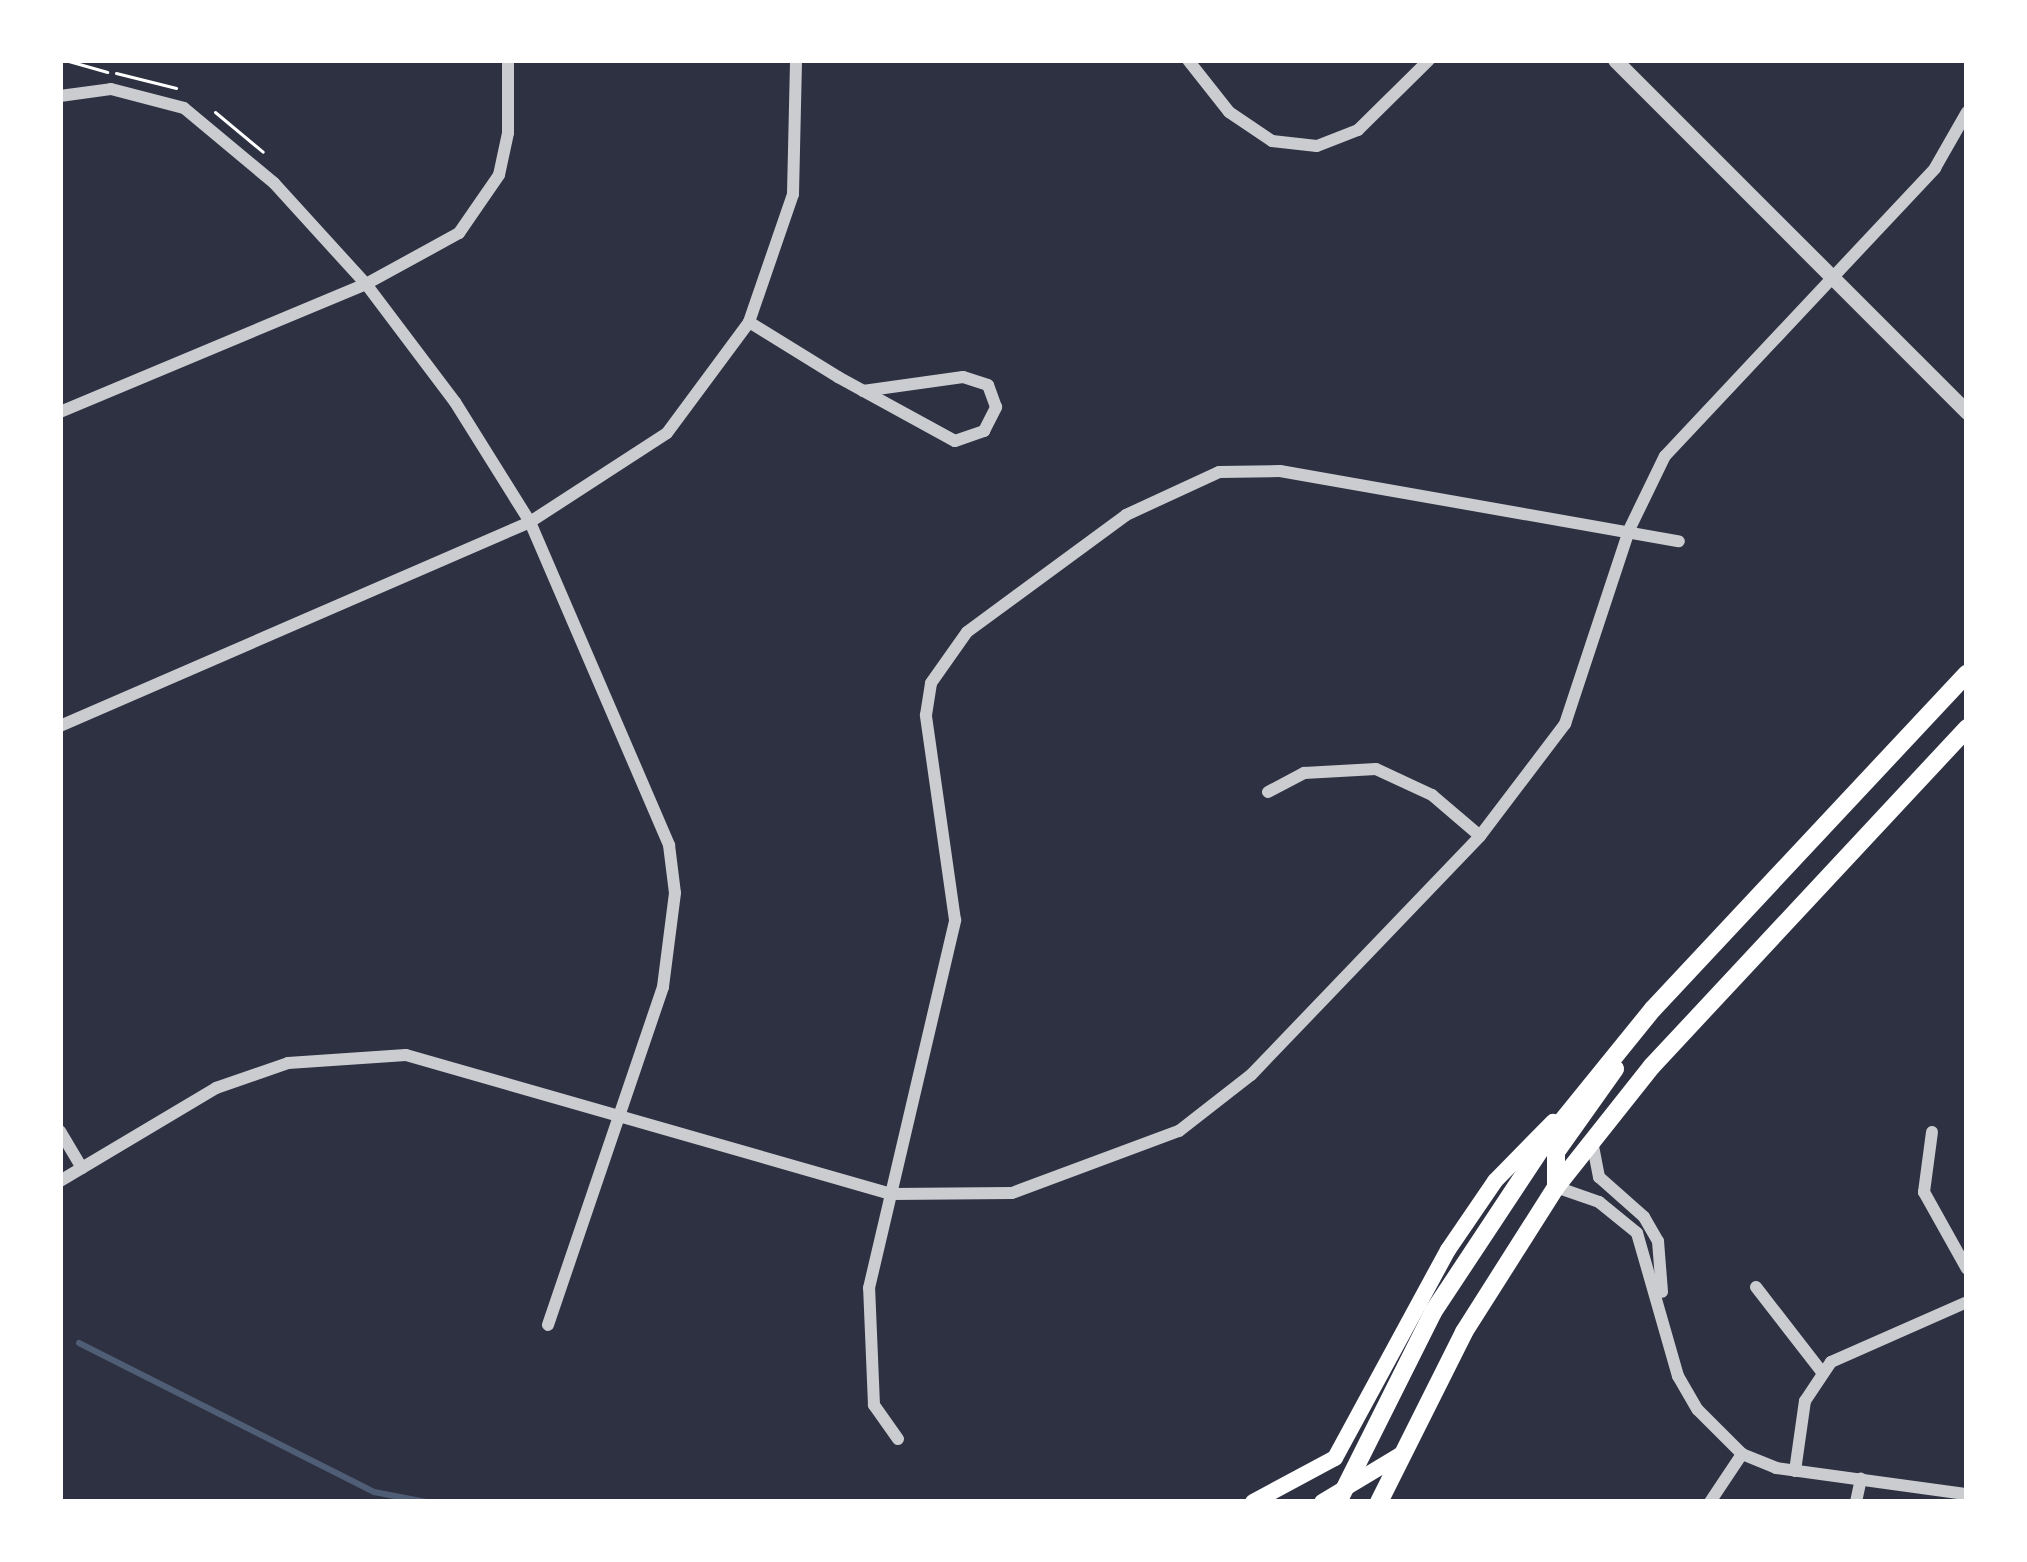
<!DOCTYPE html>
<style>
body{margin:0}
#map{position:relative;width:2027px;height:1562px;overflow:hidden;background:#2d3142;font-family:Rubik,sans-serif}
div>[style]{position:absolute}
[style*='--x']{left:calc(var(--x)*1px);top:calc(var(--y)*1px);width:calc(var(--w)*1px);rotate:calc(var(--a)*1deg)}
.stream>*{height:6px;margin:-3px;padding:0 3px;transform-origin:3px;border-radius:3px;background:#4f5d75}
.path>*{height:3px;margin:-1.5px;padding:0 1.5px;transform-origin:1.5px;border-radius:1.5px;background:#fff}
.minor>*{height:12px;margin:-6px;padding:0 6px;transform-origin:6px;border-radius:6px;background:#caccd0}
.tertiary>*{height:15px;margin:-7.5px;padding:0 7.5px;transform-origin:7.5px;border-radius:7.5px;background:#caccd0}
.secondary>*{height:16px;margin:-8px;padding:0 8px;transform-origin:8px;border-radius:8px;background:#fff}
.primary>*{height:18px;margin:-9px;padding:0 9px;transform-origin:9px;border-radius:9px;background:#fff}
span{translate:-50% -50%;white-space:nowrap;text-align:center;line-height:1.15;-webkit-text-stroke:9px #fff;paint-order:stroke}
.frame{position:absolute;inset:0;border:63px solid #fff;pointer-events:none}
</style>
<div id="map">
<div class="stream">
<i style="--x:79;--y:1343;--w:330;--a:26.8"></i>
<i style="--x:374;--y:1492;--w:53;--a:10.9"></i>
</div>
<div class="path">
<i style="--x:65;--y:60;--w:44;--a:15.9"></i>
<i style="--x:116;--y:73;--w:62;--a:14"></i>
<i style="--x:215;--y:112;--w:62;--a:39.8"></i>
</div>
<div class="minor">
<i style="--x:1188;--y:60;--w:66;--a:51.7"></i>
<i style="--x:1229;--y:112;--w:52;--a:34"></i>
<i style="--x:1272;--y:141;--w:45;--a:6.3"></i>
<i style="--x:1317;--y:146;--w:44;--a:-21.3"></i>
<i style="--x:1358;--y:130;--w:100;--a:-44.6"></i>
<i style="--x:60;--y:96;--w:51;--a:-7.8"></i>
<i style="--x:111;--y:89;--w:75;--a:14.6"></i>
<i style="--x:184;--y:108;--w:117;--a:39.8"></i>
<i style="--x:274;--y:183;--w:137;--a:47.7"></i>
<i style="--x:366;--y:284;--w:148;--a:53"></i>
<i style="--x:455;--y:402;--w:142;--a:58"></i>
<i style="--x:530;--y:522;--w:352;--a:66.7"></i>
<i style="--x:669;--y:845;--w:48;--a:82.9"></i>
<i style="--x:675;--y:893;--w:95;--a:97.3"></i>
<i style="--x:663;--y:987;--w:357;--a:108.8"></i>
<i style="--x:749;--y:322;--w:105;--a:31.7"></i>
<i style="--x:838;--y:377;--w:133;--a:28.7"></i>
<i style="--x:955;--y:441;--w:31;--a:-19"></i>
<i style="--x:984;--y:431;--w:27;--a:-63"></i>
<i style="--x:996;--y:407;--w:23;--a:-110"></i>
<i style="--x:988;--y:385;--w:26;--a:-162"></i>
<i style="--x:963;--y:377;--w:101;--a:172"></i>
<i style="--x:60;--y:412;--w:332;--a:-22.7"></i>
<i style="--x:366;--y:284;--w:106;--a:-28.7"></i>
<i style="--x:459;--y:233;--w:70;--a:-55.4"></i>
<i style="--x:499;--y:175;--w:43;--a:-77.9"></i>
<i style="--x:508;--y:133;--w:73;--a:-90"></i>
<i style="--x:60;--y:726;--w:512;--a:-23.46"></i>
<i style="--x:530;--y:522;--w:163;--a:-33"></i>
<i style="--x:667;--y:433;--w:138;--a:-53.5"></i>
<i style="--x:749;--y:322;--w:135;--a:-71"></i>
<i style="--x:793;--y:194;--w:134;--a:-88.7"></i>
<i style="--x:1268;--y:792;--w:41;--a:-27.8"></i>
<i style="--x:1304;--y:773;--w:72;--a:-3.2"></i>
<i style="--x:1376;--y:769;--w:62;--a:24.9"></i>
<i style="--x:1432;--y:795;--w:63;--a:40.5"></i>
<i style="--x:60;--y:1131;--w:43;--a:59.3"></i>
<i style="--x:1932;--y:1132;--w:61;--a:97.6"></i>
<i style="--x:1924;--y:1192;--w:88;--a:60.8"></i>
<i style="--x:1592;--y:1141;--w:37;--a:79"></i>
<i style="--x:1599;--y:1177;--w:60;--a:41.6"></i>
<i style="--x:1644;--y:1217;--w:28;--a:60"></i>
<i style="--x:1658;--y:1241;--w:51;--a:85.5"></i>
<i style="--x:60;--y:1181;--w:182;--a:-30.8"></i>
<i style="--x:216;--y:1088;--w:76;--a:-19.1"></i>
<i style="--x:288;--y:1063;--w:118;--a:-3.9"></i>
<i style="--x:406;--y:1055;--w:505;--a:15.99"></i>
<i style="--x:891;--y:1194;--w:121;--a:-0.5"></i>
<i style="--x:1012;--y:1193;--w:178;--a:-20.4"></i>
<i style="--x:1179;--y:1131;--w:91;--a:-37.9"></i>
<i style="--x:1251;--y:1075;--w:331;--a:-46.2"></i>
<i style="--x:1480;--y:836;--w:141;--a:-52.8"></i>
<i style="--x:1565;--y:724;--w:204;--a:-71.7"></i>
<i style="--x:1629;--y:530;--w:82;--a:-64.1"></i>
<i style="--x:1665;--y:456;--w:395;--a:-46.8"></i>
<i style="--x:1935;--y:168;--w:64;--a:-60.3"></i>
<i style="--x:1556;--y:1187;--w:46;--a:19.2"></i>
<i style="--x:1599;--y:1202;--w:49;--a:39.2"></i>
<i style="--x:1637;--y:1233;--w:149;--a:74"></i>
<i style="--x:1678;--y:1376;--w:39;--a:60"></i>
<i style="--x:1698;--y:1410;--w:62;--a:45"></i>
<i style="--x:1742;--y:1454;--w:37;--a:22"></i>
<i style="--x:1776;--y:1468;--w:193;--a:7.8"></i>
<i style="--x:1756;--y:1287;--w:108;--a:52.2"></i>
<i style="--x:898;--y:1439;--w:42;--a:-125.2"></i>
<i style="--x:874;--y:1405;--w:117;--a:-92.4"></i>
<i style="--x:869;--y:1288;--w:378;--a:-76.8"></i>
<i style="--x:955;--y:920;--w:207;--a:-98.1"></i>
<i style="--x:926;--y:715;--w:32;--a:-81"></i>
<i style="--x:931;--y:683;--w:62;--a:-54.8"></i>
<i style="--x:967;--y:632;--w:197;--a:-36.3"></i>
<i style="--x:1126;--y:515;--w:102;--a:-24.8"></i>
<i style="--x:1219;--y:472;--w:61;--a:-0.9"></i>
<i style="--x:1280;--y:471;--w:405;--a:10"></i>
<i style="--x:1795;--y:1471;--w:71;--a:-81.9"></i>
<i style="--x:1805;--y:1401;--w:47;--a:-56.3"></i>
<i style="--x:1831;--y:1362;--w:149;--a:-23.8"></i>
<i style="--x:1710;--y:1502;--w:58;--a:-56.3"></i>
<i style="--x:1856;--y:1502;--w:24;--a:-78"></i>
</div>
<div class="tertiary">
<i style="--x:1615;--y:60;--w:498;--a:45"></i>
</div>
<div class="secondary">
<i style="--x:1253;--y:1502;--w:93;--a:-28.2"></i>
<i style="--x:1335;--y:1458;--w:237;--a:-61.5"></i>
<i style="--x:1448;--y:1250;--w:83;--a:-55.7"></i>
<i style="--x:1495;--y:1181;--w:83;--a:-45.5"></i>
<i style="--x:1322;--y:1502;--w:93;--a:-31"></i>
</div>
<div class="primary">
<i style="--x:1556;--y:1187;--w:35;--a:-90"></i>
<i style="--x:1556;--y:1152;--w:102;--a:-54.6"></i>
<i style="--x:1338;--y:1502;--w:212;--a:-63.4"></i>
<i style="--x:1433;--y:1312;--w:205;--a:-56.5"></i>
<i style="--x:1546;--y:1141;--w:170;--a:-51"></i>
<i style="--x:1653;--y:1009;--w:459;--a:-46.9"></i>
<i style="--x:1379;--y:1502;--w:190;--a:-63.4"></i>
<i style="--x:1464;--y:1332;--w:172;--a:-57.6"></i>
<i style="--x:1556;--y:1187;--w:154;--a:-51.6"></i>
<i style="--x:1652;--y:1066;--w:462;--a:-47"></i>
</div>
<div class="frame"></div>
</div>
